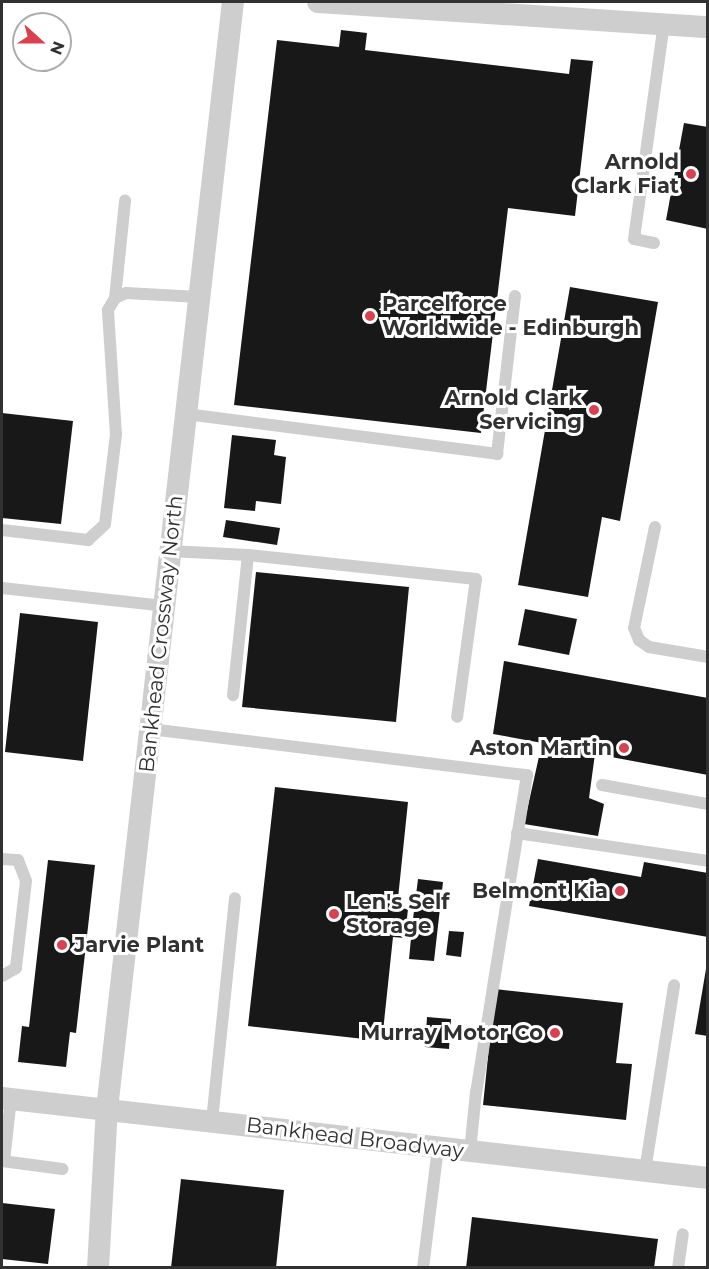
<!DOCTYPE html>
<style>
body{margin:0}
#map{position:relative;width:709px;height:1269px;overflow:hidden;background:#fff;font-family:Montserrat,sans-serif}
div>[style]{position:absolute}
[style*='--x']{left:calc(var(--x)*1px);top:calc(var(--y)*1px);width:calc(var(--w)*1px);rotate:calc(var(--a)*1deg)}
.building>*{inset:0;background:#181818}
.lane>*{height:12px;margin:-6px;padding:0 6px;transform-origin:6px;border-radius:6px;background:#cecece}
.street>*{height:22px;margin:-11px;padding:0 11px;transform-origin:11px;border-radius:11px;background:#cecece}
.dots>*{width:16px;height:16px;translate:-50% -50%;box-sizing:border-box;border:3px solid #fff;border-radius:50%}
span{translate:-50% -50%;white-space:nowrap;text-align:center;line-height:1.15;-webkit-text-stroke:6px #fff;paint-order:stroke}
.poi-label{font-size:21px;color:#313131;font-weight:700}
.right{translate:-100% -50%;text-align:right}
.left{translate:0 -50%;text-align:left}
.street-label{font-size:21px;color:#313131}
.frame{position:absolute;inset:0;border:3px solid #313131;pointer-events:none}
.north{position:absolute;left:12px;top:12px;width:60px;height:60px;box-sizing:border-box;background:#fff;border:2px solid #adadad;border-radius:50%;rotate:111deg;font-size:16px;font-weight:700;line-height:24px;text-align:center;color:#313131}
.north::after{content:'';display:block;margin:auto;width:21px;height:27px;background:#da414e;clip-path:polygon(50% 0,100% 100%,50% 72%,0 100%)}
</style>
<div id="map">
<div class="building">
<i style="clip-path:polygon(341px 30px,367px 33px,365px 50px,569px 74px,571px 59px,593px 61px,575px 216px,508px 208px,481px 433px,234px 405px,277px 40px,339px 47px)"></i>
<i style="clip-path:polygon(684px 123px,708px 127px,708px 229px,666px 220px)"></i>
<i style="clip-path:polygon(570px 287px,658px 302px,620px 521px,602px 517px,588px 597px,518px 585px)"></i>
<i style="clip-path:polygon(2px 413px,73px 421px,61px 524px,2px 518px)"></i>
<i style="clip-path:polygon(232px 435px,276px 440px,274px 455px,286px 457px,281px 504px,256px 501px,255px 511px,224px 508px)"></i>
<i style="clip-path:polygon(226px 520px,280px 528px,277px 545px,223px 537px)"></i>
<i style="clip-path:polygon(256px 572px,409px 587px,396px 722px,242px 707px)"></i>
<i style="clip-path:polygon(525px 609px,577px 619px,569px 655px,518px 645px)"></i>
<i style="clip-path:polygon(20px 613px,98px 622px,83px 761px,5px 752px)"></i>
<i style="clip-path:polygon(504px 661px,708px 698px,708px 775px,595px 754px,589px 798px,604px 804px,598px 836px,524px 824px,542px 743px,493px 734px)"></i>
<i style="clip-path:polygon(275px 787px,408px 802px,397px 908px,408px 909px,407px 918px,413px 919px,418px 879px,443px 882px,434px 961px,409px 959px,412px 928px,406px 928px,405px 938px,393px 937px,382px 1041px,248px 1026px)"></i>
<i style="clip-path:polygon(538px 859px,641px 877px,644px 862px,708px 873px,708px 937px,529px 906px)"></i>
<i style="clip-path:polygon(48px 860px,95px 865px,76px 1033px,70px 1032px,66px 1067px,18px 1062px,22px 1026px,29px 1027px)"></i>
<i style="clip-path:polygon(449px 931px,464px 932px,461px 957px,446px 955px)"></i>
<i style="clip-path:polygon(706px 969px,708px 969px,708px 1036px,695px 1034px)"></i>
<i style="clip-path:polygon(495px 989px,623px 1003px,616px 1063px,632px 1064px,626px 1120px,483px 1105px)"></i>
<i style="clip-path:polygon(427px 1017px,451px 1019px,449px 1049px,425px 1047px)"></i>
<i style="clip-path:polygon(181px 1179px,284px 1190px,276px 1268px,171px 1268px)"></i>
<i style="clip-path:polygon(2px 1203px,55px 1209px,48px 1264px,2px 1259px)"></i>
<i style="clip-path:polygon(472px 1217px,658px 1239px,654px 1268px,466px 1268px)"></i>
</div>
<div class="lane">
<i style="--x:654;--y:243;--w:20;--a:-169"></i>
<i style="--x:634;--y:239;--w:217;--a:-82.1"></i>
<i style="--x:115;--y:298;--w:98;--a:-84.1"></i>
<i style="--x:186;--y:414;--w:314;--a:7.3"></i>
<i style="--x:497;--y:454;--w:159;--a:-83.5"></i>
<i style="--x:655;--y:527;--w:103;--a:101.7"></i>
<i style="--x:634;--y:628;--w:13;--a:67"></i>
<i style="--x:639;--y:640;--w:12;--a:35"></i>
<i style="--x:649;--y:647;--w:60;--a:9.6"></i>
<i style="--x:2;--y:530;--w:87;--a:6.6"></i>
<i style="--x:88;--y:540;--w:23;--a:-43"></i>
<i style="--x:105;--y:524;--w:90;--a:-83"></i>
<i style="--x:116;--y:435;--w:125;--a:-93.7"></i>
<i style="--x:108;--y:310;--w:14;--a:-60"></i>
<i style="--x:115;--y:298;--w:12;--a:-24"></i>
<i style="--x:126;--y:293;--w:73;--a:3.1"></i>
<i style="--x:170;--y:551;--w:78;--a:2.9"></i>
<i style="--x:248;--y:555;--w:141;--a:96.1"></i>
<i style="--x:248;--y:555;--w:229;--a:6"></i>
<i style="--x:476;--y:579;--w:139;--a:97.8"></i>
<i style="--x:2;--y:588;--w:163;--a:6.3"></i>
<i style="--x:150;--y:729;--w:380;--a:7"></i>
<i style="--x:527;--y:775;--w:321;--a:99.1"></i>
<i style="--x:476;--y:1092;--w:59;--a:95.8"></i>
<i style="--x:602;--y:785;--w:108;--a:10.2"></i>
<i style="--x:517;--y:833;--w:193;--a:8.3"></i>
<i style="--x:2;--y:859;--w:16;--a:4"></i>
<i style="--x:18;--y:860;--w:22;--a:69"></i>
<i style="--x:26;--y:881;--w:88;--a:96.6"></i>
<i style="--x:16;--y:968;--w:16;--a:150"></i>
<i style="--x:212;--y:1121;--w:224;--a:-84.1"></i>
<i style="--x:2;--y:1161;--w:61;--a:7.6"></i>
<i style="--x:4;--y:1161;--w:62;--a:-83.6"></i>
<i style="--x:645;--y:1171;--w:188;--a:-81.1"></i>
<i style="--x:423;--y:1268;--w:122;--a:-82.9"></i>
<i style="--x:678;--y:1268;--w:34;--a:-82"></i>
</div>
<div class="street">
<i style="--x:318;--y:2;--w:391;--a:3.7"></i>
<i style="--x:2;--y:1098;--w:711;--a:6.46"></i>
<i style="--x:98;--y:1268;--w:159;--a:-86.8"></i>
<i style="--x:107;--y:1109;--w:1114;--a:-83.51"></i>
</div>
<div class="dots">
<i style="left:691px;top:174px;background:#da414e"></i>
<i style="left:370px;top:316px;background:#da414e"></i>
<i style="left:594px;top:410px;background:#da414e"></i>
<i style="left:624px;top:748px;background:#da414e"></i>
<i style="left:620px;top:891px;background:#da414e"></i>
<i style="left:334px;top:914px;background:#da414e"></i>
<i style="left:62px;top:945px;background:#da414e"></i>
<i style="left:555px;top:1033px;background:#da414e"></i>
</div>
<div class="poi-label">
<span class="right" style="left:679px;top:174px">Arnold<br>Clark Fiat</span>
<span class="left" style="left:382px;top:316px">Parcelforce<br>Worldwide - Edinburgh</span>
<span class="right" style="left:582px;top:410px">Arnold Clark<br>Servicing</span>
<span class="right" style="left:612px;top:748px">Aston Martin</span>
<span class="right" style="left:608px;top:891px">Belmont Kia</span>
<span class="left" style="left:346px;top:914px">Len's Self<br>Storage</span>
<span class="left" style="left:74px;top:945px">Jarvie Plant</span>
<span class="right" style="left:543px;top:1033px">Murray Motor Co</span>
</div>
<div class="street-label">
<span style="left:161px;top:634px;rotate:-84deg">Bankhead Crossway North</span>
<span style="left:355px;top:1138px;rotate:7deg">Bankhead Broadway</span>
</div>
<div class="frame"></div>
<div class="north">N</div>
</div>
